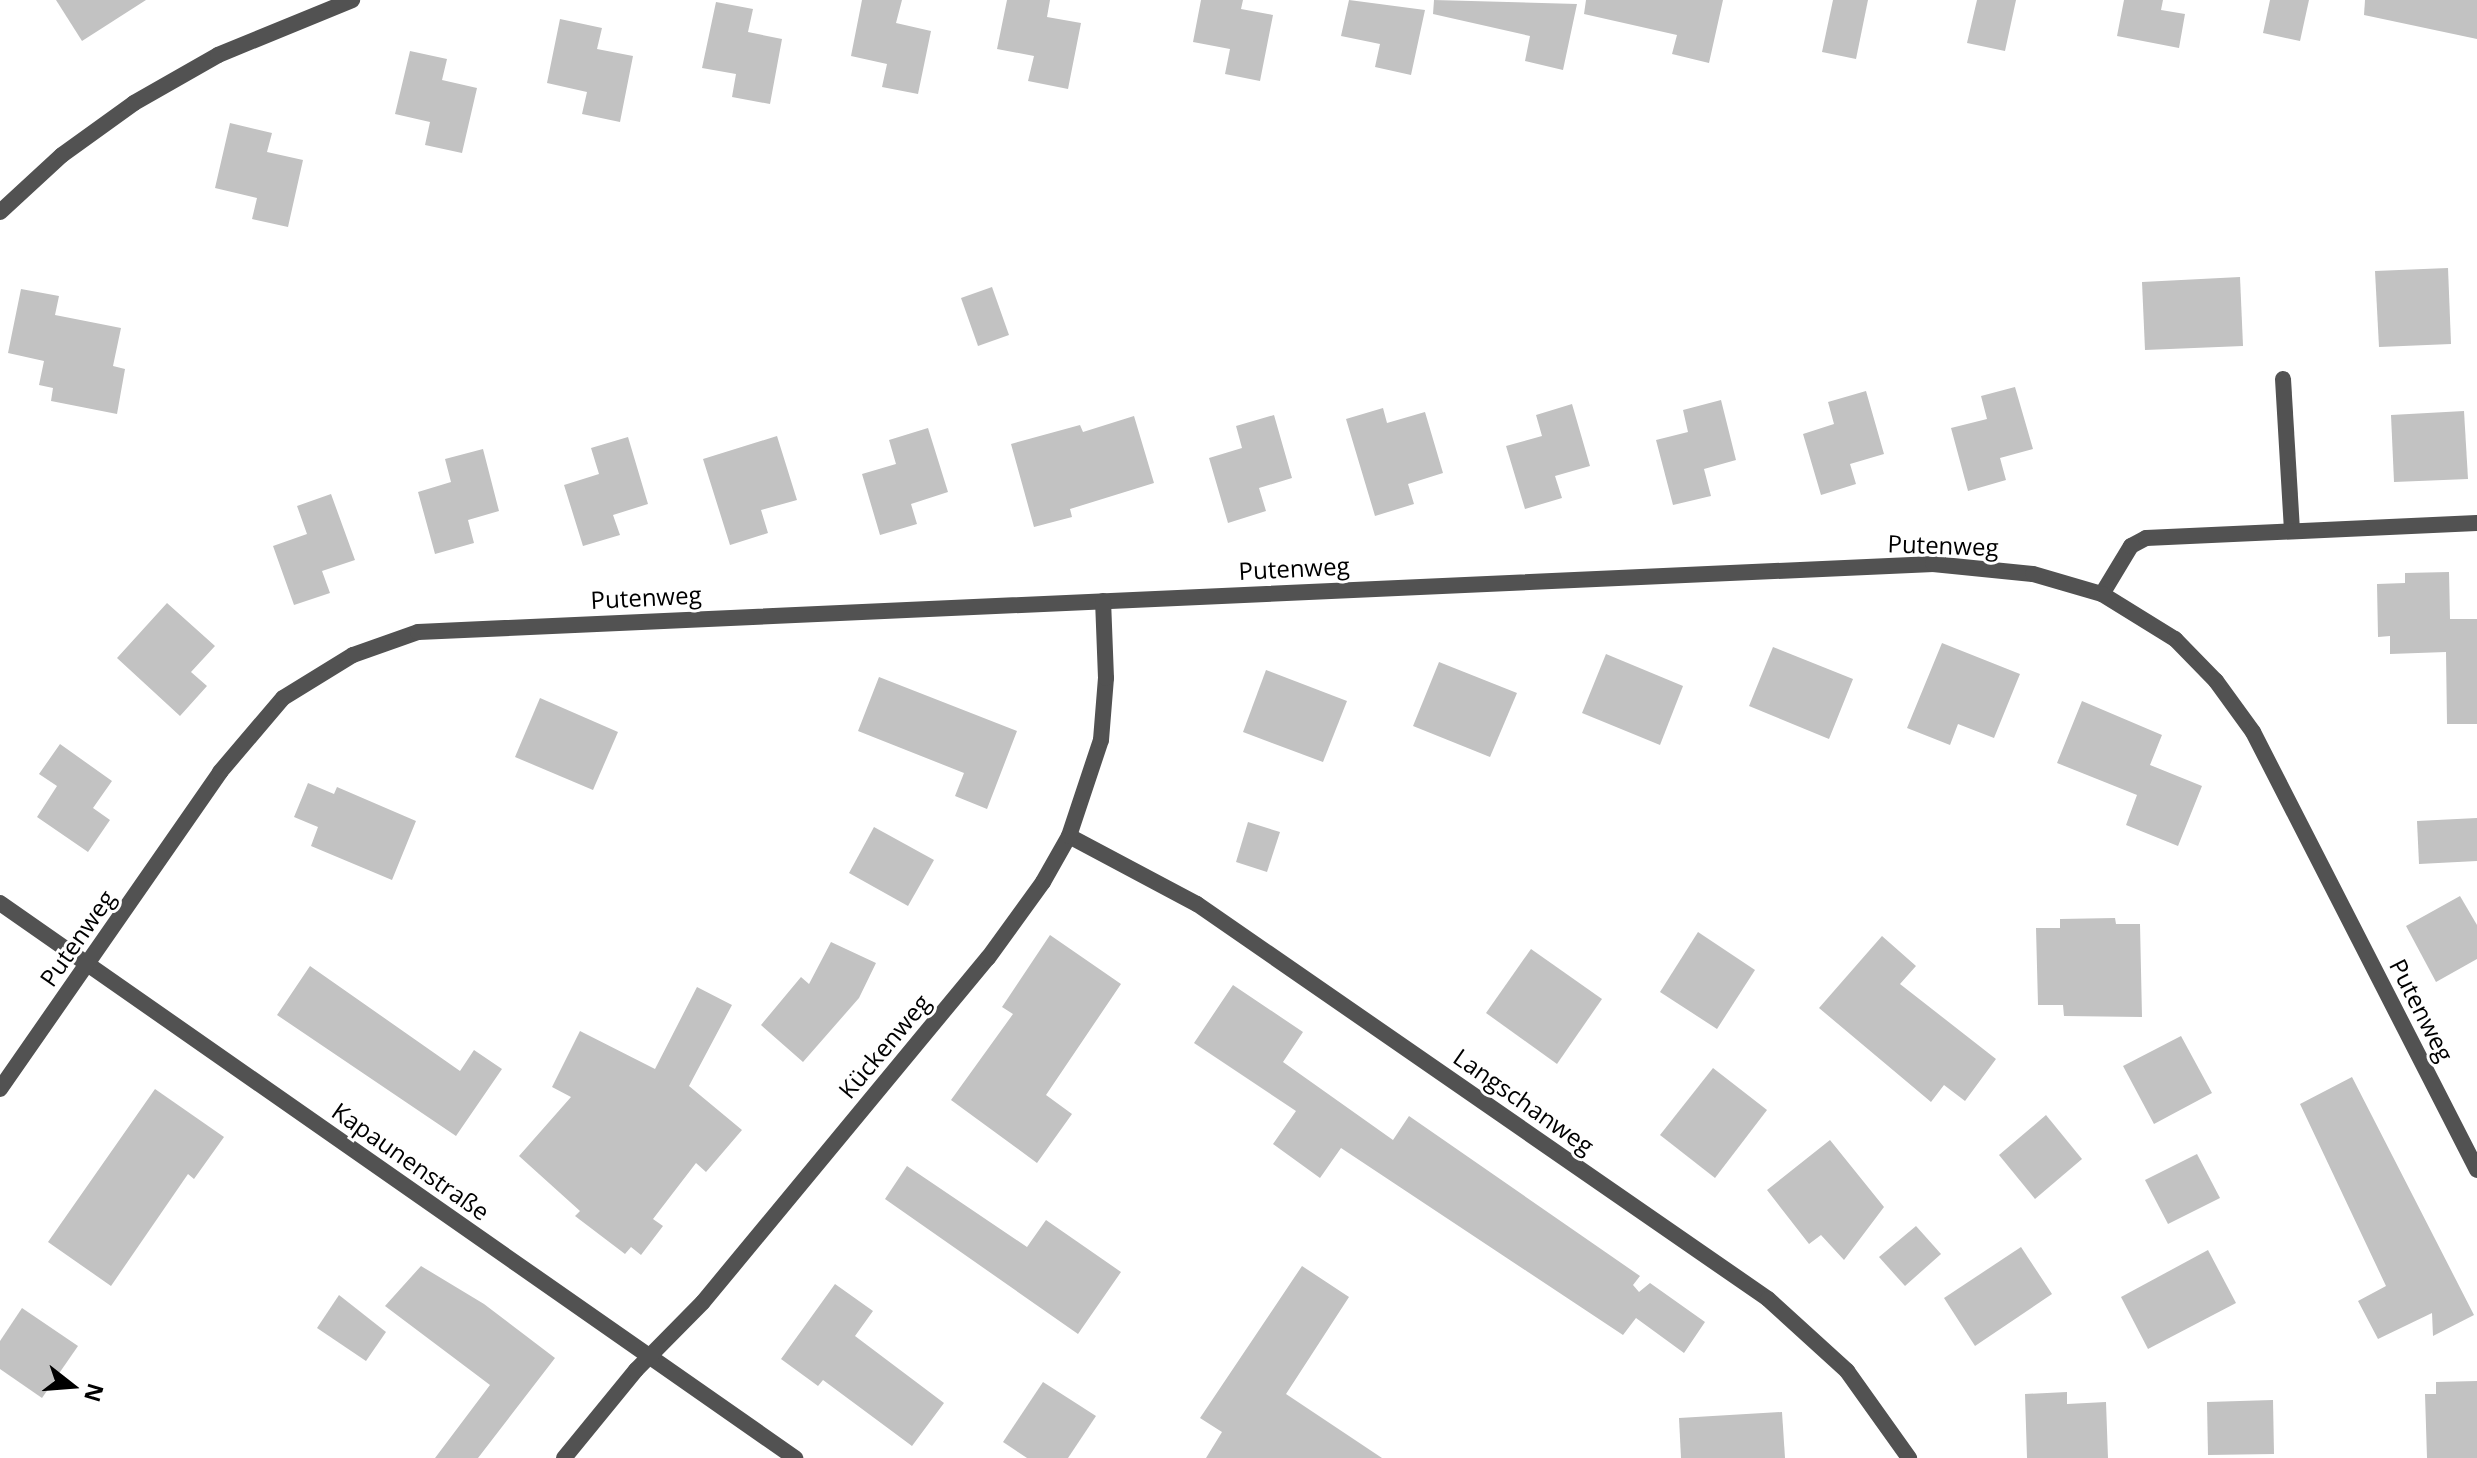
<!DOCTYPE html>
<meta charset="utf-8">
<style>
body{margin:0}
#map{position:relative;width:2477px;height:1458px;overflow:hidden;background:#fff;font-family:"Open Sans",sans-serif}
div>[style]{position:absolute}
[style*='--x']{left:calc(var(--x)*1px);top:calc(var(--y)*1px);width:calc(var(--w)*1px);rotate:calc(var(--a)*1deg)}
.building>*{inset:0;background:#c2c2c2}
.minor>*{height:16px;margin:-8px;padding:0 8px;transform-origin:8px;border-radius:8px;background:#525252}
span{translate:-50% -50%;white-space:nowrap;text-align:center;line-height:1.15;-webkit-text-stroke:6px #fff;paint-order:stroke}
.street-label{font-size:24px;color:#000}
.north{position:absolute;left:32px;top:1346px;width:80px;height:80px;-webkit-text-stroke:6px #fff;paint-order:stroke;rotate:107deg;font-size:22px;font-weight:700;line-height:32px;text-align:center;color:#000}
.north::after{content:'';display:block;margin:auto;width:28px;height:36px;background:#000;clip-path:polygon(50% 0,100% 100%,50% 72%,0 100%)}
</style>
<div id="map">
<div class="building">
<i style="clip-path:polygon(56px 0,146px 0,82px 41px)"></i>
<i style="clip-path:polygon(862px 0,902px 0,896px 23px,931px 31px,918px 94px,882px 87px,887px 64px,851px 56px)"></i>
<i style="clip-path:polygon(1007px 0,1050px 0,1047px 17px,1081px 23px,1068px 89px,1028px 81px,1034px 56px,997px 49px)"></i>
<i style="clip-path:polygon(1201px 0,1243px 0,1241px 9px,1273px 15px,1260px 81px,1225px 74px,1230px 49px,1193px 42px)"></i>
<i style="clip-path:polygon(1349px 0,1425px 10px,1411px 75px,1375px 67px,1380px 44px,1341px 36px)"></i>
<i style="clip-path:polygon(1434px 0,1577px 4px,1563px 70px,1525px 61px,1530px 36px,1433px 14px)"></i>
<i style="clip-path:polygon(1586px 0,1723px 0,1709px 63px,1672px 54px,1677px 35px,1584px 14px)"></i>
<i style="clip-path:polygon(1833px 0,1868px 0,1856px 59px,1822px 52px)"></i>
<i style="clip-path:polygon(1977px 0,2016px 0,2005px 51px,1967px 43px)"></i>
<i style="clip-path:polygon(2124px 0,2163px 0,2161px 10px,2185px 14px,2179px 48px,2117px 36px)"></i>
<i style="clip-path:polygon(2270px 0,2309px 0,2300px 41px,2263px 33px)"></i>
<i style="clip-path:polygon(2365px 0,2477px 0,2477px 39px,2364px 15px)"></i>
<i style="clip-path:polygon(716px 2px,753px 9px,748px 32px,782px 39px,770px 104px,732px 97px,736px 74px,702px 68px)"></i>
<i style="clip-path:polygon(560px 19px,602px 28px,597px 49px,633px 56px,620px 122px,582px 114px,587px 92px,547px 83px)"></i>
<i style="clip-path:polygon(410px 51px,447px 59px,442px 80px,477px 88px,462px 153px,425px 145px,430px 122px,395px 114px)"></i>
<i style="clip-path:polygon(230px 123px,272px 133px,267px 152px,303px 160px,288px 227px,252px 219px,257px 198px,215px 188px)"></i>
<i style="clip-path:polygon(2448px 268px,2451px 344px,2379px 347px,2375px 271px)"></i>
<i style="clip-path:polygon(2240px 277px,2243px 346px,2145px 350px,2142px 282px)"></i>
<i style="clip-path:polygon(992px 287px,1009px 335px,978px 346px,961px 298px)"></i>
<i style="clip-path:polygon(21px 289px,59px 296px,55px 315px,121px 328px,113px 366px,125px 369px,117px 414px,51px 401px,53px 388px,39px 385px,44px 361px,8px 353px)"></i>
<i style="clip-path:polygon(2015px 387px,2033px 449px,2000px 458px,2006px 480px,1968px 491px,1951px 428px,1987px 419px,1981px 396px)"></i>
<i style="clip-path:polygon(1866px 391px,1884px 454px,1850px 464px,1856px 484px,1821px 495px,1803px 434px,1834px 424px,1828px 402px)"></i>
<i style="clip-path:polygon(1721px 400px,1736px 460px,1704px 469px,1711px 496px,1673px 505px,1656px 440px,1688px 432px,1683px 410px)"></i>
<i style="clip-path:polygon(1572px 404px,1590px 466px,1555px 476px,1562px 498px,1525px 509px,1506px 446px,1542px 436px,1536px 415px)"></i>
<i style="clip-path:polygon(1383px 408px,1387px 423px,1425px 412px,1443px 473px,1408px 484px,1414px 504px,1375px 516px,1346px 419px)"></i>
<i style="clip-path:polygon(2464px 411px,2468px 479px,2394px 482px,2391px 415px)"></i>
<i style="clip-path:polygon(1274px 415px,1292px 478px,1259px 488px,1266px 511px,1228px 523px,1209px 458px,1242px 448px,1236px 426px)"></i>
<i style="clip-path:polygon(1134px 416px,1154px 483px,1070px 509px,1072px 517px,1034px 527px,1011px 444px,1080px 425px,1083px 432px)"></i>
<i style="clip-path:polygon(928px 428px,948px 492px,911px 504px,917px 524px,880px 535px,862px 474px,896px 464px,889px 440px)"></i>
<i style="clip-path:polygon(777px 436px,797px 500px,761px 510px,768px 533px,730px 545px,703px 459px)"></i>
<i style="clip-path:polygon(628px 437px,648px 504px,613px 515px,620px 535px,583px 546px,564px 485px,599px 474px,591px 448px)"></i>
<i style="clip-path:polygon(483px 449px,499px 511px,468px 520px,474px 543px,435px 554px,418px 492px,451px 482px,445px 459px)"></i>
<i style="clip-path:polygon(331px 494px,355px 560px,322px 571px,330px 593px,294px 605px,273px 546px,307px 534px,297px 506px)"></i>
<i style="clip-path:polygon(2449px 572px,2450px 619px,2477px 619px,2477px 724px,2447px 724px,2446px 652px,2390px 654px,2390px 636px,2378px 637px,2377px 584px,2405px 583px,2405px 573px)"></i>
<i style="clip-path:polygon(167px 603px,215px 646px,191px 672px,207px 686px,180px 716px,117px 658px)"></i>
<i style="clip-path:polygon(1942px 643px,2020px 674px,1994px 738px,1958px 724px,1950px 745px,1907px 728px)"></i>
<i style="clip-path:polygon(1773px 647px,1853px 679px,1829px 739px,1749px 706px)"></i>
<i style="clip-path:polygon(1606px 654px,1683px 686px,1660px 745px,1582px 713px)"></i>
<i style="clip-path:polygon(1439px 662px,1517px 693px,1490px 757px,1413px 726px)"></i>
<i style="clip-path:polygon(1266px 670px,1347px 701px,1323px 762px,1243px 732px)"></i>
<i style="clip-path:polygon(879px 677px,1017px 731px,987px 809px,955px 796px,964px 773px,858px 731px)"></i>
<i style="clip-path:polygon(540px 698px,618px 732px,593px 790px,515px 757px)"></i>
<i style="clip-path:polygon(2082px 701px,2162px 735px,2150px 765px,2202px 786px,2178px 846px,2126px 825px,2137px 795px,2057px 763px)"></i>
<i style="clip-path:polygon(60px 744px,112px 781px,93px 808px,110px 820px,88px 852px,37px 817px,57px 786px,39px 774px)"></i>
<i style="clip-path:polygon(308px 783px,334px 794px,337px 787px,416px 821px,392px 880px,311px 846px,318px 827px,294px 817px)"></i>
<i style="clip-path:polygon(2477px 818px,2477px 861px,2419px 864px,2417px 821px)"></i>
<i style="clip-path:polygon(1248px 822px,1280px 832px,1267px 872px,1236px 862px)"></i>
<i style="clip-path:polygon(874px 827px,934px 860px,908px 906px,849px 873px)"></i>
<i style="clip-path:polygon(2460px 896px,2477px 925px,2477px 959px,2436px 982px,2406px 926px)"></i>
<i style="clip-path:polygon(2115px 918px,2116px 924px,2140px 924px,2142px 1017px,2064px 1016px,2063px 1005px,2038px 1005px,2036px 928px,2060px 928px,2060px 919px)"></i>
<i style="clip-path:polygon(1698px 932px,1755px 970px,1717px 1029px,1660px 992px)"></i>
<i style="clip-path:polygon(1050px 935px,1121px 984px,1046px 1095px,1072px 1114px,1037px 1163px,951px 1100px,1013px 1014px,1002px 1007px)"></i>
<i style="clip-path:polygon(1882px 936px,1916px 966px,1900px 984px,1996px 1059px,1965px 1101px,1944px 1085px,1931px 1102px,1819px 1008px)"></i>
<i style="clip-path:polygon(831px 942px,876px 963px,859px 998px,803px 1062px,761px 1025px,801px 977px,809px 984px)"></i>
<i style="clip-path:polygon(1531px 949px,1602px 999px,1557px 1064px,1486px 1013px)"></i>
<i style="clip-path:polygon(310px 966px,460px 1071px,474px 1050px,502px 1069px,456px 1136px,277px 1015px)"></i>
<i style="clip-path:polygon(1233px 985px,1303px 1032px,1283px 1062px,1393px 1140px,1409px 1116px,1640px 1276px,1633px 1285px,1639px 1292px,1650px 1283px,1705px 1322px,1684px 1353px,1636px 1318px,1623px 1335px,1341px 1148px,1320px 1178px,1273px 1144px,1296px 1111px,1194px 1043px)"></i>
<i style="clip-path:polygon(697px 987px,732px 1005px,689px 1086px,742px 1130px,706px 1172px,696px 1163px,653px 1219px,663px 1226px,641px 1255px,631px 1247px,625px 1254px,575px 1216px,580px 1211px,519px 1156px,571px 1097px,552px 1087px,580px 1031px,655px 1069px)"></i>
<i style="clip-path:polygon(2181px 1036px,2212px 1093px,2154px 1124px,2123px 1066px)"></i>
<i style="clip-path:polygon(1713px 1068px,1767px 1110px,1715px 1178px,1660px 1135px)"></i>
<i style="clip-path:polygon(2352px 1077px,2474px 1315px,2433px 1336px,2432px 1313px,2378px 1339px,2358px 1301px,2386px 1286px,2300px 1104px)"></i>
<i style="clip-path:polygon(155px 1089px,224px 1137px,194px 1179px,188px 1174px,111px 1286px,48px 1242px)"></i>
<i style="clip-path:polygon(2046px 1115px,2082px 1159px,2035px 1199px,1999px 1155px)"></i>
<i style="clip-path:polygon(1830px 1140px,1884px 1207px,1844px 1260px,1821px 1235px,1809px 1244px,1767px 1190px)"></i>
<i style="clip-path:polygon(2197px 1154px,2220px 1198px,2168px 1224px,2145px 1180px)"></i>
<i style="clip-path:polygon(907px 1166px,1027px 1247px,1046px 1220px,1121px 1272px,1078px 1334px,885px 1199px)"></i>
<i style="clip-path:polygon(1916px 1226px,1941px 1254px,1905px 1286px,1879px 1257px)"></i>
<i style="clip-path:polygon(2021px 1247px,2052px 1294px,1975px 1346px,1944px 1298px)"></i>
<i style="clip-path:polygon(2208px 1250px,2236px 1303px,2148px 1349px,2121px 1297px)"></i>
<i style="clip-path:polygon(421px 1266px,484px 1304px,555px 1358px,478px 1458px,435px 1458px,490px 1385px,385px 1306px)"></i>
<i style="clip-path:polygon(1302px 1266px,1349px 1297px,1286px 1394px,1382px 1458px,1206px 1458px,1222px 1432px,1200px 1418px)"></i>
<i style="clip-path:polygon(835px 1284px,873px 1311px,855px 1336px,944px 1403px,912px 1446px,823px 1380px,818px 1386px,781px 1359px)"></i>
<i style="clip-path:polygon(339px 1295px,386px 1332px,366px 1361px,317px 1328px)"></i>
<i style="clip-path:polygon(22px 1308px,78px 1346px,42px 1398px,0 1369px,0 1341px)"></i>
<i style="clip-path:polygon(2477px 1381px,2477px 1458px,2427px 1458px,2425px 1394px,2436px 1394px,2436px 1382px)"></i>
<i style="clip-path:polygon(1043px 1382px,1096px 1416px,1068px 1458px,1027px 1458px,1003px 1442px)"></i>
<i style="clip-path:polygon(2067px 1392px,2067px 1404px,2106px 1402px,2108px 1458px,2027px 1458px,2025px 1394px)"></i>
<i style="clip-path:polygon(2273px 1400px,2274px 1454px,2208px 1455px,2207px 1402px)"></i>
<i style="clip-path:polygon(1782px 1412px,1785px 1458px,1681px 1458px,1679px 1418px)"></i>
</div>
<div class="minor">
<i style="--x:0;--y:212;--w:84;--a:-42.6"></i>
<i style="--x:62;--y:155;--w:89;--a:-35.8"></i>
<i style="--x:134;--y:103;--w:97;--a:-29.7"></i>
<i style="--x:218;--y:55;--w:145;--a:-22.3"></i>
<i style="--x:2283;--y:379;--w:152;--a:86.6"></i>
<i style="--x:2102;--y:594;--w:56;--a:-58.9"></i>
<i style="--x:2131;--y:546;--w:17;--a:-28"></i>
<i style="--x:2146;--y:538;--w:331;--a:-2.6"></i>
<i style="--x:1069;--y:836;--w:145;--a:28"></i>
<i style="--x:1197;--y:904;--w:694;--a:34.67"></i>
<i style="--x:1768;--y:1299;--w:107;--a:42.3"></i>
<i style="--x:1847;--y:1371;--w:107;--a:54.5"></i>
<i style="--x:0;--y:903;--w:970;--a:34.92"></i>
<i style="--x:0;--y:1089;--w:386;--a:-55.2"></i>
<i style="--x:220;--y:772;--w:97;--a:-49.6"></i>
<i style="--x:283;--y:698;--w:82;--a:-31.6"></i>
<i style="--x:353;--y:655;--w:69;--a:-19.5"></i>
<i style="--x:418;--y:632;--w:1517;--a:-2.57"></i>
<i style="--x:1933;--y:564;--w:100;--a:5.7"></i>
<i style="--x:2033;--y:574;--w:72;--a:16.2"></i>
<i style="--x:2102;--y:594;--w:86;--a:31.7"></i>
<i style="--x:2175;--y:639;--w:59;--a:45.7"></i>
<i style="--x:2216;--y:681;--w:63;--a:54"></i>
<i style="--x:2253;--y:732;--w:492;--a:62.9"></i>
<i style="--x:564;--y:1458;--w:114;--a:-50.7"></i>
<i style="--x:636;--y:1370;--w:95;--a:-45.4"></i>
<i style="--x:703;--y:1302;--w:447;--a:-50.4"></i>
<i style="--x:988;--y:958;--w:94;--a:-54.1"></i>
<i style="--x:1043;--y:882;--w:53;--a:-60.5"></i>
<i style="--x:1069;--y:836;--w:101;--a:-71.6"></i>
<i style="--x:1101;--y:740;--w:62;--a:-85.4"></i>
<i style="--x:1106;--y:678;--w:77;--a:-92.2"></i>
</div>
<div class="street-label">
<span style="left:1943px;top:545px;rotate:2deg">Putenweg</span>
<span style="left:1294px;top:568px;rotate:-3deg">Putenweg</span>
<span style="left:646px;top:597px;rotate:-3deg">Putenweg</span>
<span style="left:77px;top:938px;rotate:-55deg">Putenweg</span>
<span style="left:2422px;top:1010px;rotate:63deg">Putenweg</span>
<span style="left:884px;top:1046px;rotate:-50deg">Kückenweg</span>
<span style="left:1524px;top:1101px;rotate:35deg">Langschanweg</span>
<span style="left:411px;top:1161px;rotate:35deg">Kapaunenstraße</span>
</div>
<div class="north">N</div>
</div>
